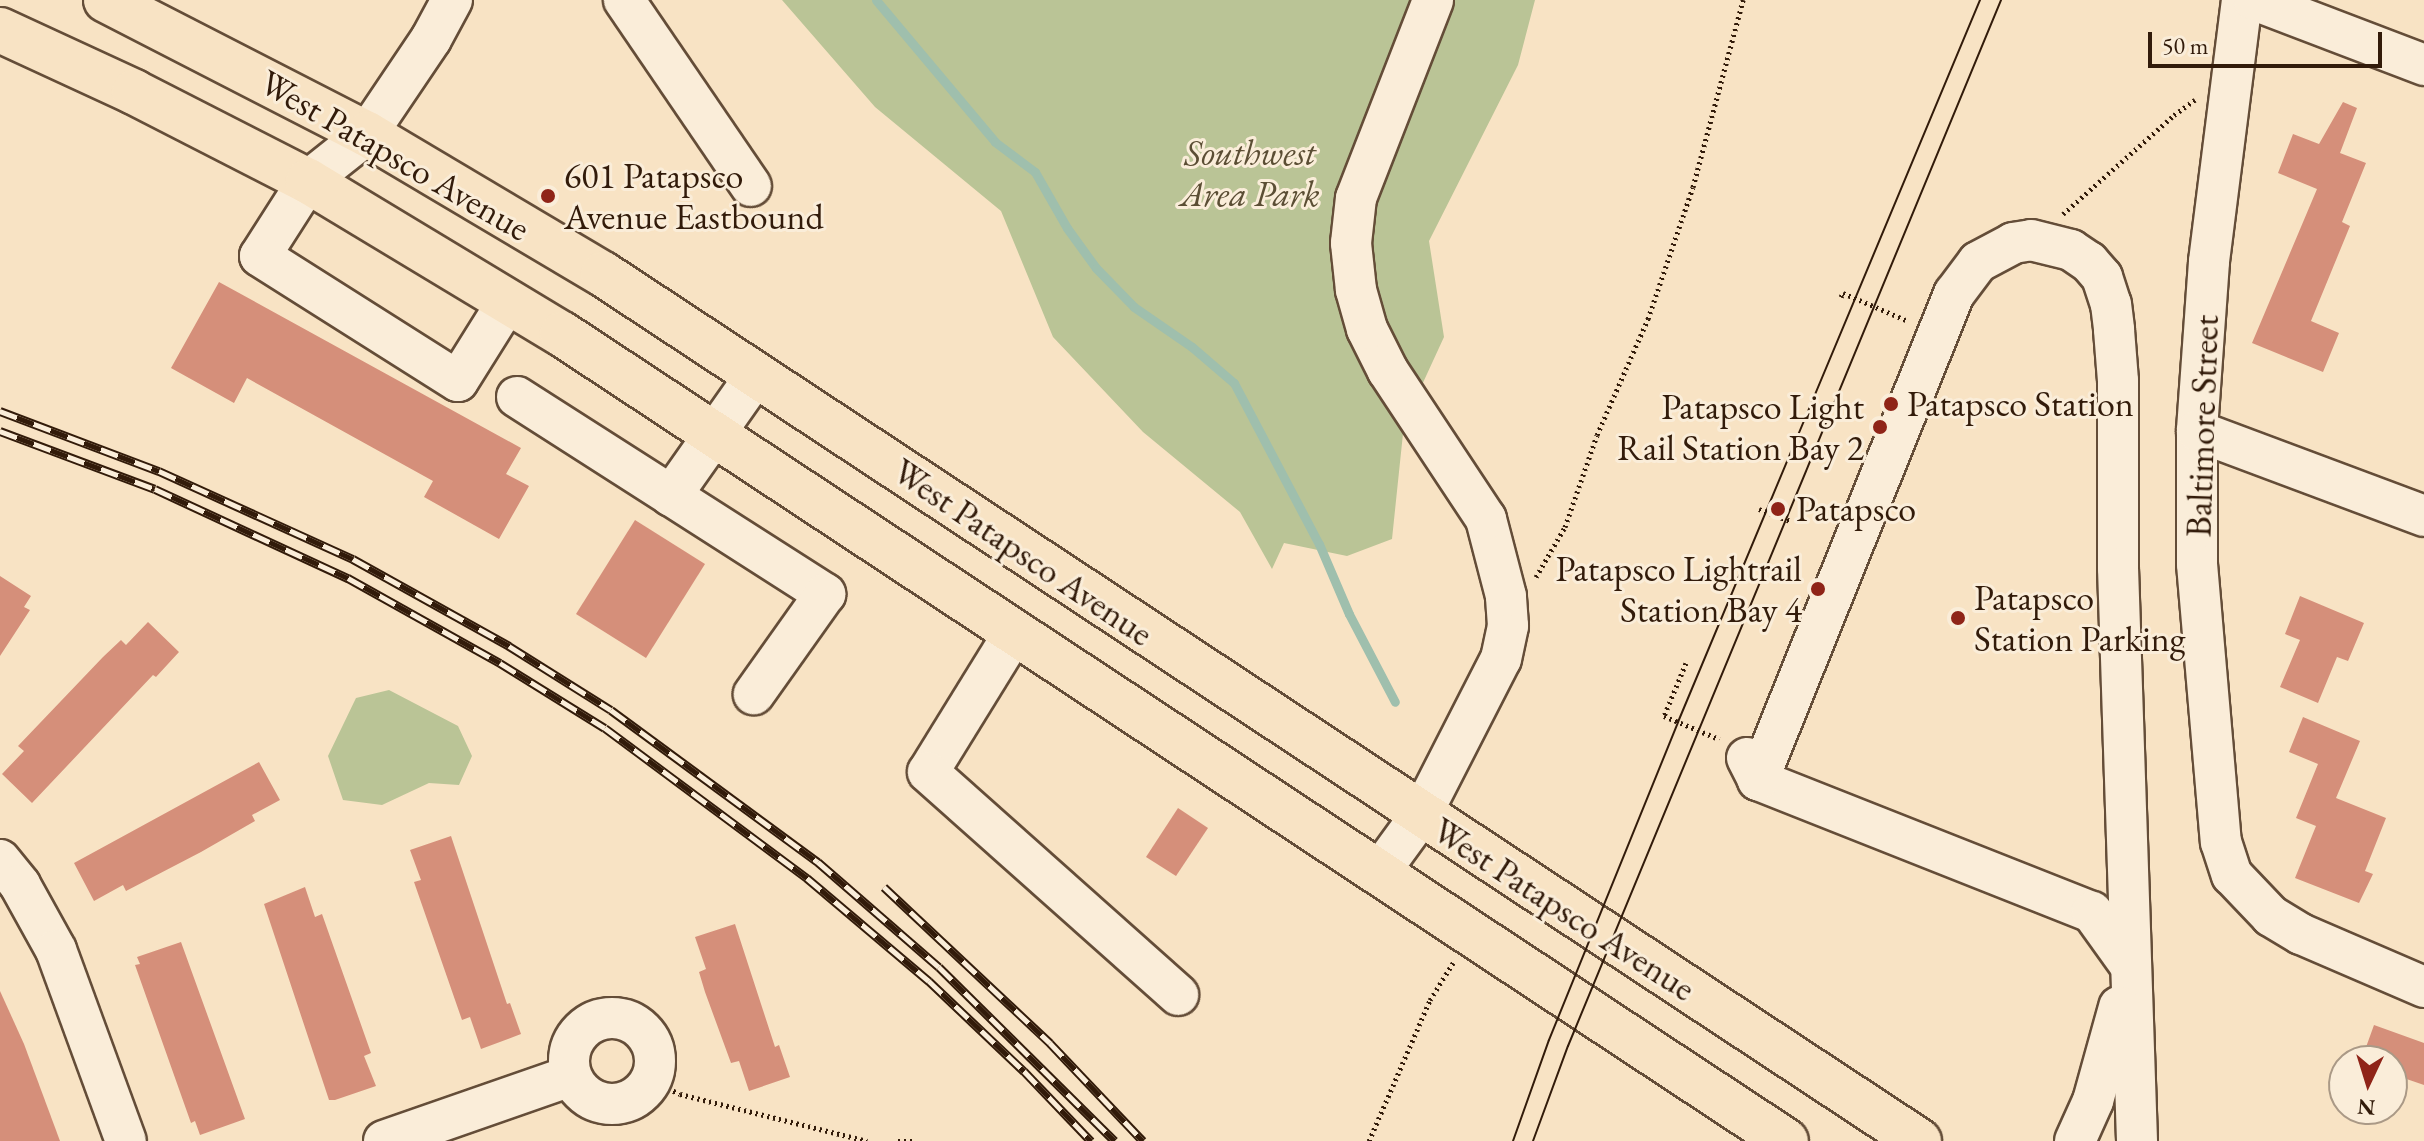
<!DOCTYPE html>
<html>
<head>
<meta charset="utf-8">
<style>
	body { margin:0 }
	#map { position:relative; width:2424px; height:1141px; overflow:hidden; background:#f8e3c4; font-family:"EB Garamond",serif }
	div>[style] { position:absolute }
	.green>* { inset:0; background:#bac496 }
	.stream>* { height:9px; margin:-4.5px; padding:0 4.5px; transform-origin:4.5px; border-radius:4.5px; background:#9fbfad }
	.building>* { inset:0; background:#d58f7a }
	.path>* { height:5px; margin-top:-2.5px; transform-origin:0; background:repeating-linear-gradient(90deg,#321b0a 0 2px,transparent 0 6px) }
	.roads { filter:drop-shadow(2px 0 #644d38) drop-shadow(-2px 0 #644d38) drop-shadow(0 2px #644d38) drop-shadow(0 -2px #644d38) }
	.minor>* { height:40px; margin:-20px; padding:0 20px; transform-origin:20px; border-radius:20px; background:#faedd9 }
	.minor>.ring { margin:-20px; padding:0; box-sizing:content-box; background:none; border:40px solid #faedd9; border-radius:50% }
	.major>* { height:44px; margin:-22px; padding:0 22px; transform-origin:22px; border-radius:22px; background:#f8e3c4 }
	.tram>* { height:2px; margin:-1px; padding:0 1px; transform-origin:1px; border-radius:1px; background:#321b0a }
	.rail>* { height:9px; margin-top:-4.5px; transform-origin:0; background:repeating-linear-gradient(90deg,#faedd9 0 18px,#321b0a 0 36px); box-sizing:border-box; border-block:2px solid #321b0a }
	.dots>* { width:22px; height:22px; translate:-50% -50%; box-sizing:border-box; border:4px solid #faedd9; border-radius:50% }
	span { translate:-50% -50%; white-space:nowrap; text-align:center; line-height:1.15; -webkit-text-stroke:6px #faedd9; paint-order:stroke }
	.park-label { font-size:36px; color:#5b4e34; font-style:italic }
	.street-label { font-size:36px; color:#321b0a }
	.poi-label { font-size:36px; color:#321b0a }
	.left { translate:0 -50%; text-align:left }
	.right { translate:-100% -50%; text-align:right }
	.north { position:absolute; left:2328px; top:1045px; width:80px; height:80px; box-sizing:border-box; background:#faedd9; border:2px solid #aa9986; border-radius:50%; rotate:184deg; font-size:22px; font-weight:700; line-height:32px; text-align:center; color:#321b0a }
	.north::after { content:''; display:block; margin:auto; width:28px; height:36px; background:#8f2418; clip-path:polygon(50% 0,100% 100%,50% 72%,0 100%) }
	.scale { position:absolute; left:2148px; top:32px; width:234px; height:36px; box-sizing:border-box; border:4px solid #321b0a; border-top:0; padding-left:10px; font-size:24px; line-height:28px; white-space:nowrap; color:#321b0a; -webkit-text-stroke:6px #faedd9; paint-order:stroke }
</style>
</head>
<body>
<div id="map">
	<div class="green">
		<div style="clip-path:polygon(782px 0,1535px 0,1518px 65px,1429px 241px,1444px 337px,1404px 424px,1392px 539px,1347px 556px,1284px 543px,1272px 569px,1240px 512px,1143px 432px,1053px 337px,1001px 211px,875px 107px)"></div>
		<div style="clip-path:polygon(389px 690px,458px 726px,472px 756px,459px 785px,429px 783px,382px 805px,343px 800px,328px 756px,356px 698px)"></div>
	</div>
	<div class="stream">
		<div style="left:876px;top:0;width:185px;rotate:50deg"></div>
		<div style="left:995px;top:142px;width:50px;rotate:36.9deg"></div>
		<div style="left:1035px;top:172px;width:64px;rotate:60.3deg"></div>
		<div style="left:1067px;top:228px;width:49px;rotate:54.1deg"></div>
		<div style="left:1096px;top:268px;width:54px;rotate:45.7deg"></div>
		<div style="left:1134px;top:307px;width:70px;rotate:34.6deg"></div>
		<div style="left:1192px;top:347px;width:55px;rotate:40.6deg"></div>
		<div style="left:1234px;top:383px;width:182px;rotate:62.2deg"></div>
		<div style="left:1319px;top:544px;width:76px;rotate:66.8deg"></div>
		<div style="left:1349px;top:614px;width:99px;rotate:62.4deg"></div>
	</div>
	<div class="building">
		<div style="clip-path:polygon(2343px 102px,2357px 108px,2340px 153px,2366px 163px,2342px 222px,2350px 226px,2311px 321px,2339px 333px,2323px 372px,2252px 343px,2317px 189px,2278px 173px,2293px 134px,2319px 144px)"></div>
		<div style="clip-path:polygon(219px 282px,521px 448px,506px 474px,529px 486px,499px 539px,424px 497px,433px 481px,247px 378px,234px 403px,171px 368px)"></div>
		<div style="clip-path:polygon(635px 520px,705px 564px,646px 658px,576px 614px)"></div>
		<div style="clip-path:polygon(0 576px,31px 596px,24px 607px,30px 610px,0 656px)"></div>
		<div style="clip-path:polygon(2300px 596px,2364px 623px,2348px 661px,2337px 657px,2318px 703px,2280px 687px,2300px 640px,2285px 634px)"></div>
		<div style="clip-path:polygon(148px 622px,179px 652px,156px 677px,153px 675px,32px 803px,2px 774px,24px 751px,18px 746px,103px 657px,121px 640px,126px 645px)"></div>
		<div style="clip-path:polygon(2303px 717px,2360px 741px,2336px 798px,2386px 818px,2365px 871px,2373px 874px,2359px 903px,2295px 878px,2316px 826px,2296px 818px,2318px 764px,2289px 752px)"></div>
		<div style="clip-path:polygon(259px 762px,280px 800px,252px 815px,255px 821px,201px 852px,126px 891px,123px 885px,94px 901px,74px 863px)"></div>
		<div style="clip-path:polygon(1178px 808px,1208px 828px,1176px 876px,1146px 857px)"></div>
		<div style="clip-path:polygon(451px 836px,507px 1004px,510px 1003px,521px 1034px,481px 1049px,470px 1017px,462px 1020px,414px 882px,421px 880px,410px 850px)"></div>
		<div style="clip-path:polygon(305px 887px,315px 917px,322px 914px,371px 1053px,364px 1056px,376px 1086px,335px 1100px,329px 1100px,264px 904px)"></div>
		<div style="clip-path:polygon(735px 924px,775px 1047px,779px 1045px,790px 1077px,749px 1091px,739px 1061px,731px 1063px,705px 992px,699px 972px,706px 969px,695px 937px)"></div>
		<div style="clip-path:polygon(181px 942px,245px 1119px,200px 1135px,195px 1121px,191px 1123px,135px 965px,140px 964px,137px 957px)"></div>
		<div style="clip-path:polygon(0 991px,24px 1044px,60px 1141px,0 1141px)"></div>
		<div style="clip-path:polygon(2374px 1025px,2424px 1043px,2424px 1085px,2392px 1074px,2392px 1061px,2361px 1061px)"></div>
	</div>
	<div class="path">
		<div style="left:2063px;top:214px;width:149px;rotate:-41.7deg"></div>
		<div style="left:2174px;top:115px;width:26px;rotate:-36deg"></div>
		<div style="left:1841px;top:297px;width:4px;rotate:-63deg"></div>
		<div style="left:1843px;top:293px;width:69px;rotate:23.2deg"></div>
		<div style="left:1759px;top:509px;width:34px;rotate:21deg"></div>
		<div style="left:1536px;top:577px;width:58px;rotate:-59.9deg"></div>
		<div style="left:1565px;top:527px;width:97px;rotate:-70.8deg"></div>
		<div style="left:1597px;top:435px;width:127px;rotate:-66.3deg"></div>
		<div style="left:1648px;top:319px;width:139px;rotate:-71.2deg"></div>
		<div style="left:1693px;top:187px;width:194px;rotate:-75deg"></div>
		<div style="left:1686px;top:663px;width:57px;rotate:112.5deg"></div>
		<div style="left:1664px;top:716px;width:60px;rotate:22.7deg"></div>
		<div style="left:652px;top:1080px;width:31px;rotate:27deg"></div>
		<div style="left:680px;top:1094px;width:193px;rotate:14.1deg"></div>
		<div style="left:898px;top:1141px;width:17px"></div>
		<div style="left:1369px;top:1141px;width:154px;rotate:-66.6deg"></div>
		<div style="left:1430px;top:1000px;width:44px;rotate:-58.1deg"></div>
	</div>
	<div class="roads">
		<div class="minor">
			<div style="left:452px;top:0;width:44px;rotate:118.3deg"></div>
			<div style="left:431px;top:39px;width:115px;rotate:124deg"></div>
			<div style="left:367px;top:134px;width:75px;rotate:141.5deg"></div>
			<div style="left:308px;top:181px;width:89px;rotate:122.6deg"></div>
			<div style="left:260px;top:256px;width:234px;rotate:32.3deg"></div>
			<div style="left:458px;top:381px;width:94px;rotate:-58deg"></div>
			<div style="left:624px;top:0;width:225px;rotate:55.7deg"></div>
			<div style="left:2242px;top:0;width:264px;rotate:97.2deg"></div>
			<div style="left:2209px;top:262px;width:169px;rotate:94.1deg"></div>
			<div style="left:2197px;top:431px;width:133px;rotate:90deg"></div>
			<div style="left:2197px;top:564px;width:279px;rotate:85.1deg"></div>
			<div style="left:2221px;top:842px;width:35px;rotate:72deg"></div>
			<div style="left:2232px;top:875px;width:57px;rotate:46.4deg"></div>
			<div style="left:2271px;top:916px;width:35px;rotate:31deg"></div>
			<div style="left:2301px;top:934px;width:134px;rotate:23.3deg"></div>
			<div style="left:2254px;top:0;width:182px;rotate:20.9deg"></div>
			<div style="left:517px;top:397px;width:366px;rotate:32.6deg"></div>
			<div style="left:825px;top:594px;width:123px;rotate:125.4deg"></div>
			<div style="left:2197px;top:431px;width:242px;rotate:20.5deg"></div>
			<div style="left:671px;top:496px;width:148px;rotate:-54.9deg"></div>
			<div style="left:1014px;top:633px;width:163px;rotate:121.7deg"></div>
			<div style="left:928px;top:772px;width:335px;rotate:41.7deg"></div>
			<div style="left:1747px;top:758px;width:25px;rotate:63deg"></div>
			<div style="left:1758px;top:780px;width:359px;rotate:21.6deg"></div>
			<div style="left:2092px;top:912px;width:65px;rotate:54.4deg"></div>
			<div style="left:1758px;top:780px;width:524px;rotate:-68.04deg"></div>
			<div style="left:1954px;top:294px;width:40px;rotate:-53deg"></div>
			<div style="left:1978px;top:262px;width:40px;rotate:-28deg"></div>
			<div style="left:2013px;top:243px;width:18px;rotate:-9deg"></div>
			<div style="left:2031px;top:240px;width:41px;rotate:14deg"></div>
			<div style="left:2071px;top:250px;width:22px;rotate:34deg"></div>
			<div style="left:2089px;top:262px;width:20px;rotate:49deg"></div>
			<div style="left:2102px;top:277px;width:28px;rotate:72deg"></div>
			<div style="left:2111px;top:304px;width:26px;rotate:83deg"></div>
			<div style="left:2114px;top:330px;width:51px;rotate:85.5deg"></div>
			<div style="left:2118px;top:381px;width:187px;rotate:90deg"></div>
			<div style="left:2118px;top:568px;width:573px;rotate:88.1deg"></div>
			<div style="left:0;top:860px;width:32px;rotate:51deg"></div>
			<div style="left:20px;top:885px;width:74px;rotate:61deg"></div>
			<div style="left:56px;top:950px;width:203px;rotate:69.9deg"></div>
			<div style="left:1378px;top:874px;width:73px;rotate:-53.9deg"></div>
			<div style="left:1421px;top:815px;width:175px;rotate:-62.9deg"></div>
			<div style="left:1501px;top:659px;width:34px;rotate:-78deg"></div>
			<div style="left:1508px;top:626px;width:30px;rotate:-94deg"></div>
			<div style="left:1506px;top:596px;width:80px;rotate:-104.6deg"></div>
			<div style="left:1486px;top:519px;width:178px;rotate:-123.5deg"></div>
			<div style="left:1388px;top:371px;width:47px;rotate:-116.6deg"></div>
			<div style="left:1367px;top:329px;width:41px;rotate:-105.8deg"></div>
			<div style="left:1356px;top:290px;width:47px;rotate:-96.1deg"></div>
			<div style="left:1351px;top:243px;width:45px;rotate:-83.7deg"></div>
			<div style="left:1356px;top:198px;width:212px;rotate:-68.7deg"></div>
			<div class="ring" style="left:569px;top:1018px;width:46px;height:46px"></div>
			<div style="left:384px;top:1141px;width:198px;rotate:-19.2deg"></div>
			<div style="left:2075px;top:1141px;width:44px;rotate:-65.8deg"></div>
			<div style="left:2093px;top:1101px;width:98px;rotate:-74.5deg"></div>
		</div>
		<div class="major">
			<div style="left:106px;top:0;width:293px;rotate:27.2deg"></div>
			<div style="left:367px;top:134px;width:274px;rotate:30.7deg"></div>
			<div style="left:603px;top:274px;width:1576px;rotate:33.38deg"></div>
			<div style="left:0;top:30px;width:148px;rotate:24.8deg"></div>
			<div style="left:134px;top:92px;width:195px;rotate:27.1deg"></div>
			<div style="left:308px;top:181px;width:297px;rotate:31.1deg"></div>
			<div style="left:562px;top:334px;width:1466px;rotate:33.4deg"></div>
		</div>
	</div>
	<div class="tram">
		<div style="left:1513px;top:1141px;width:107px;rotate:-70.4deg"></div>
		<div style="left:1549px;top:1040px;width:343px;rotate:-67.9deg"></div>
		<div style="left:1678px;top:722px;width:783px;rotate:-67.3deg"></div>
		<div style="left:1533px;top:1141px;width:101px;rotate:-69.8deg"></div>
		<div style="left:1568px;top:1046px;width:1132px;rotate:-67.51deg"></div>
	</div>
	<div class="rail">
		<div style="left:0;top:411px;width:170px;rotate:20.7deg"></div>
		<div style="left:159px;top:471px;width:213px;rotate:24.4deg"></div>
		<div style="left:353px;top:559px;width:179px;rotate:29.1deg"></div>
		<div style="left:509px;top:646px;width:120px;rotate:32.1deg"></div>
		<div style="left:611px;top:710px;width:257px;rotate:36.3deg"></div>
		<div style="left:818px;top:862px;width:160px;rotate:41deg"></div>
		<div style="left:939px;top:967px;width:247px;rotate:44.7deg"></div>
		<div style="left:0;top:431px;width:165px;rotate:20.5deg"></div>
		<div style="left:155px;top:489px;width:213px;rotate:24.8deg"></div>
		<div style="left:348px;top:578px;width:174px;rotate:29.2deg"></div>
		<div style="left:500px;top:663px;width:123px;rotate:31.8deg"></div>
		<div style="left:605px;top:728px;width:252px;rotate:36.6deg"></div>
		<div style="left:807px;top:878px;width:160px;rotate:40.2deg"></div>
		<div style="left:929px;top:981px;width:131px;rotate:43.5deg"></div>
		<div style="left:1024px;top:1071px;width:97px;rotate:46.3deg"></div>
		<div style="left:884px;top:887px;width:228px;rotate:43.2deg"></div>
		<div style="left:1050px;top:1043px;width:135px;rotate:46.5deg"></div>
	</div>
	<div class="dots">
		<div style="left:548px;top:196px;background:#8f2418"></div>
		<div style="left:1891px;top:404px;background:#8f2418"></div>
		<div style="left:1880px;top:427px;background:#8f2418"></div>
		<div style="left:1778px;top:509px;background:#8f2418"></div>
		<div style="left:1818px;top:589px;background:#8f2418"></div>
		<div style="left:1958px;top:618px;background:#8f2418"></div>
	</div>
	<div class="park-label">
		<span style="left:1250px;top:173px">Southwest<br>Area Park</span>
	</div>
	<div class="street-label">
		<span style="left:395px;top:155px;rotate:30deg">West Patapsco Avenue</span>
		<span style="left:2202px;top:426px;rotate:-88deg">Baltimore Street</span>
		<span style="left:1023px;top:552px;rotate:34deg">West Patapsco Avenue</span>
		<span style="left:1564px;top:909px;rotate:33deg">West Patapsco Avenue</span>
	</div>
	<div class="poi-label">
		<span class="left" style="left:564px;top:196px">601 Patapsco<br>Avenue Eastbound</span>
		<span class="left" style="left:1907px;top:404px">Patapsco Station</span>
		<span class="right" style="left:1864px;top:427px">Patapsco Light<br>Rail Station Bay 2</span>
		<span class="left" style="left:1796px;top:509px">Patapsco</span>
		<span class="right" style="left:1802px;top:589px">Patapsco Lightrail<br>Station Bay 4</span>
		<span class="left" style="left:1974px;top:618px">Patapsco<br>Station Parking</span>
	</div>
	<div class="north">N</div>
	<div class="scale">50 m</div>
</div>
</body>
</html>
